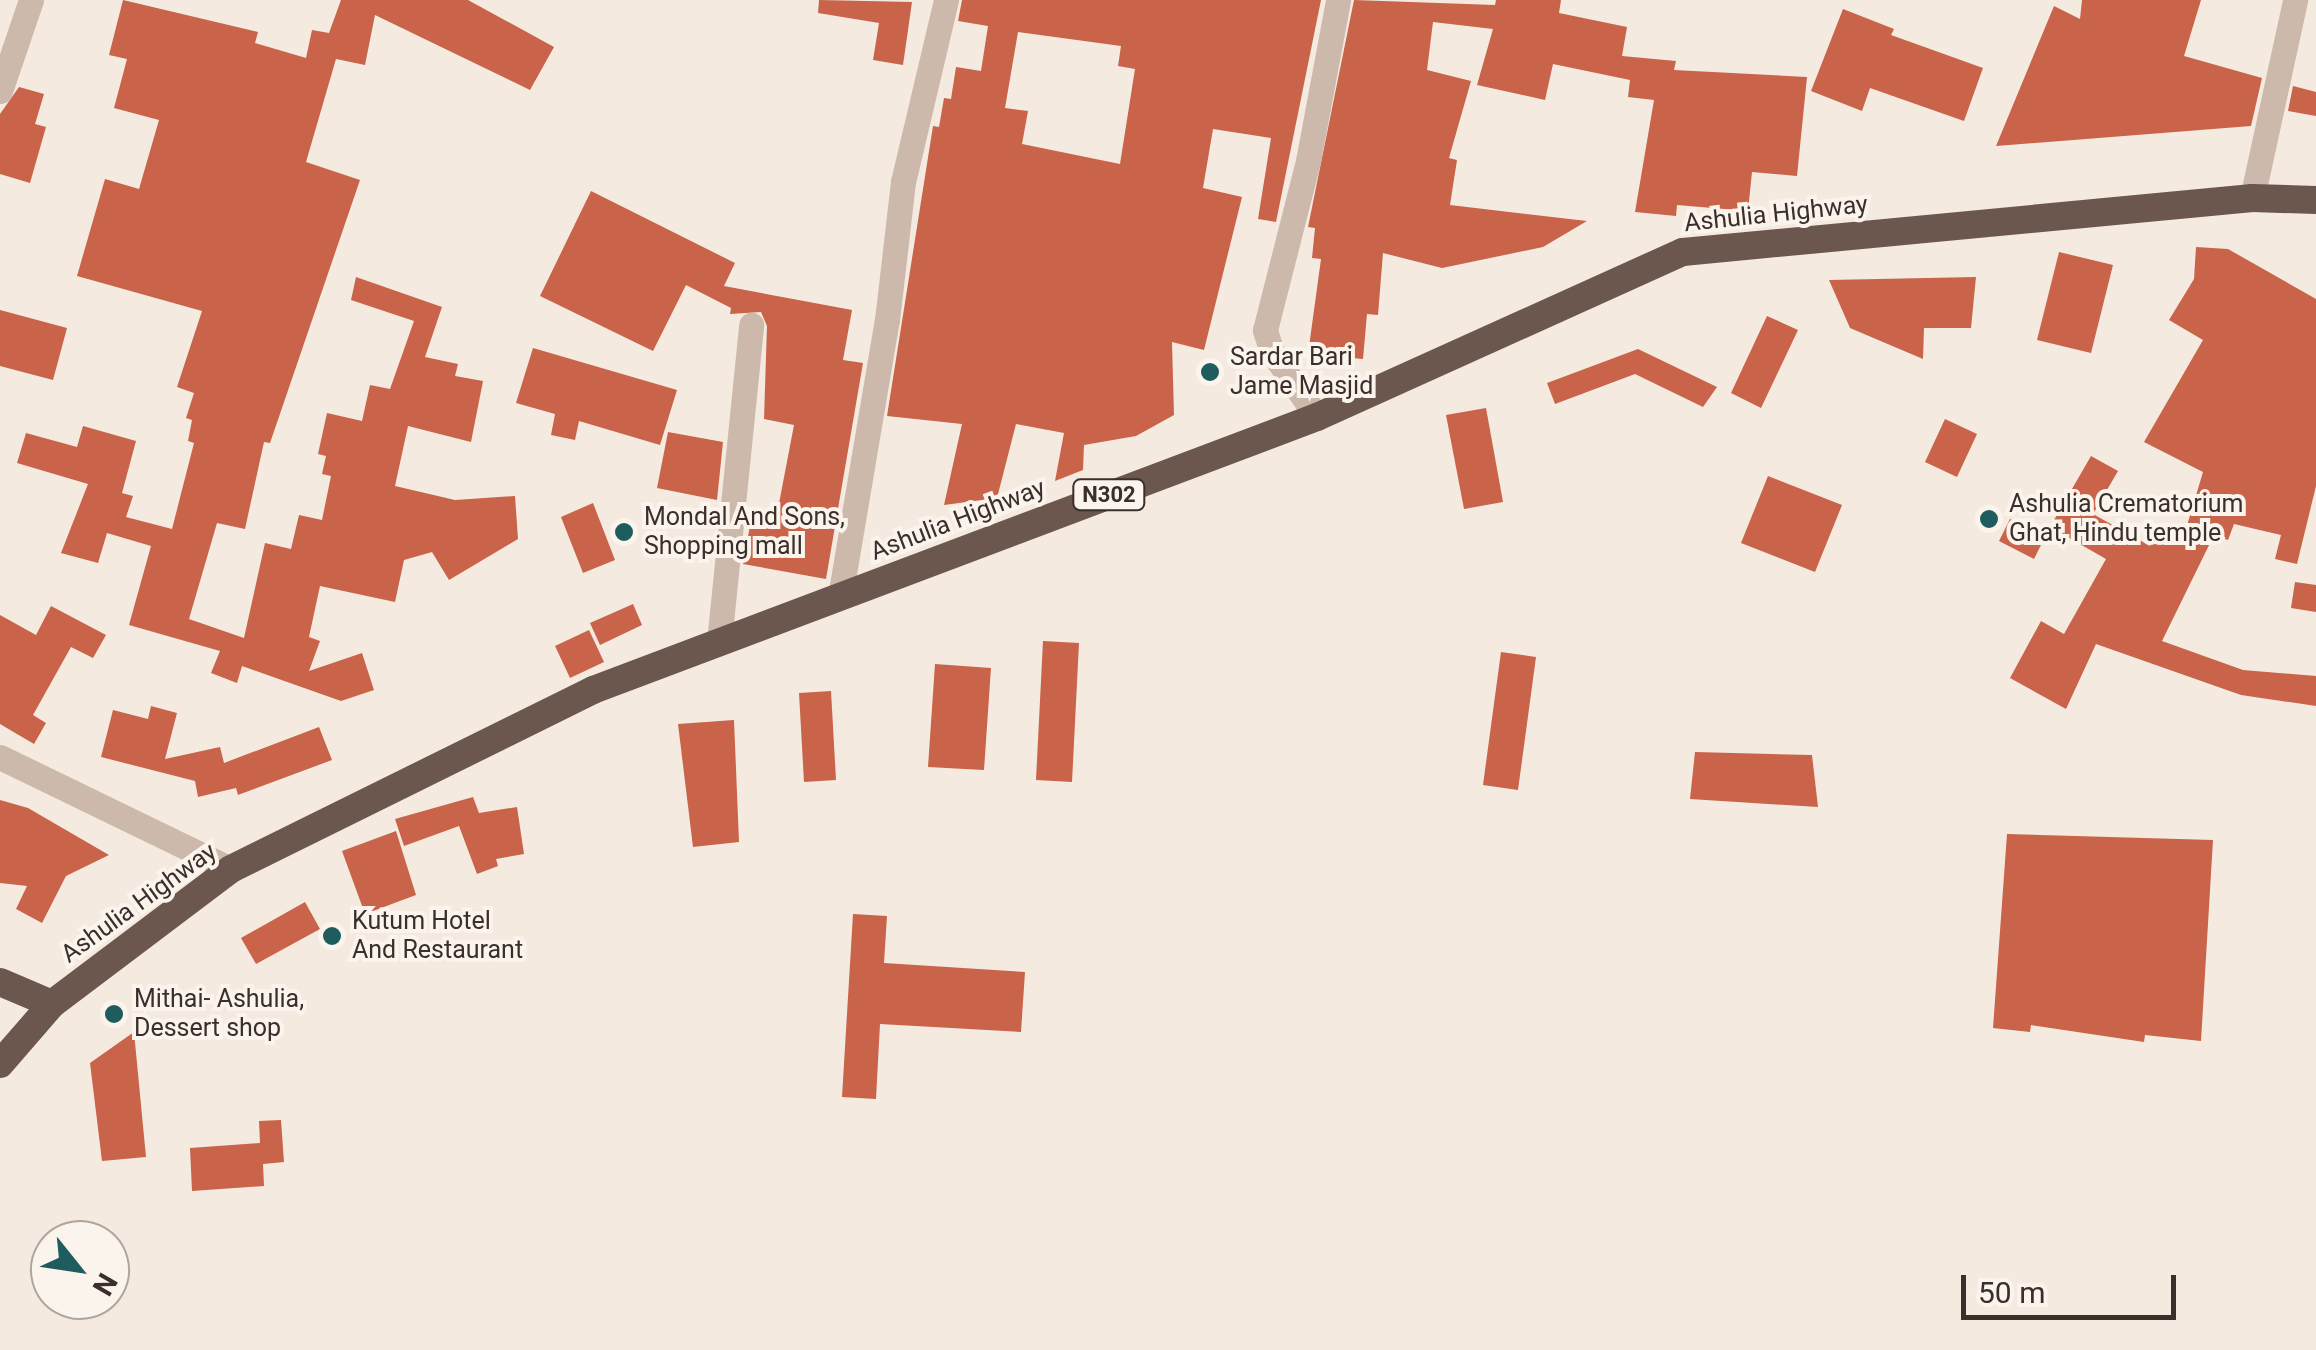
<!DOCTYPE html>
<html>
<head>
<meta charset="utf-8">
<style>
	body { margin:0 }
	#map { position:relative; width:2316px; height:1350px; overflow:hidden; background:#f4eae0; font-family:Roboto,sans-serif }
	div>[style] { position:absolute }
	.building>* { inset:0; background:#c96349 }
	.minor>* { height:25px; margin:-12.5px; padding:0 12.5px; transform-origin:12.5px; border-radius:12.5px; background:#cdb9ab }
	.tertiary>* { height:25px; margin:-12.5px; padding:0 12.5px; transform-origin:12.5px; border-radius:12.5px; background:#cdb9ab }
	.trunk>* { height:28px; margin:-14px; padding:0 14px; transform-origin:14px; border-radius:14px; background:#6c574e }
	.dots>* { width:28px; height:28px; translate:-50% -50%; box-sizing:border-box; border:5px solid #fbf4ed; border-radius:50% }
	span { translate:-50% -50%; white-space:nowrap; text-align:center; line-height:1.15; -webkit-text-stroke:8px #fbf4ed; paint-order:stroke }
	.shield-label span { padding:2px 8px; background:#fbf4ed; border:2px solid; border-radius:8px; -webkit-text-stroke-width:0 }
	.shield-label { font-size:22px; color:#3b2f2b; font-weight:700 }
	.street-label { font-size:25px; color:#3b2f2b }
	.poi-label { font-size:25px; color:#3b2f2b }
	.left { translate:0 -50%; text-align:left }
	.north { position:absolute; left:30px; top:1220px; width:100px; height:100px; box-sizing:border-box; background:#fbf4ed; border:2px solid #aea59f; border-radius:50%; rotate:120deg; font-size:28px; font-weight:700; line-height:40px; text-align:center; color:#3b2f2b }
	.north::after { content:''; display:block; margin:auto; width:35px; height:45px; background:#1e5c5e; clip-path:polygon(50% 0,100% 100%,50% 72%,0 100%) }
	.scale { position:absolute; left:1961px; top:1275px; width:215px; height:45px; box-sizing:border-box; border:5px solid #3b2f2b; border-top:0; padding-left:12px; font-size:30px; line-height:35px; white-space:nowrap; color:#3b2f2b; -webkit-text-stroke:8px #fbf4ed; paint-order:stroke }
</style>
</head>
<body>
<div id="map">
	<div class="building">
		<div style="clip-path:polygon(123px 0,258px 32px,255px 43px,306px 58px,312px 30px,329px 33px,341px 0,468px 0,554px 47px,530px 90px,375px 15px,365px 65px,336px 59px,306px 162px,360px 180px,270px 443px,264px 442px,245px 529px,217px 523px,189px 619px,244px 638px,265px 543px,291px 549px,299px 515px,322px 520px,331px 476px,322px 474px,326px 456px,318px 454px,327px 413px,362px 421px,370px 385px,390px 389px,414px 321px,351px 300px,356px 277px,442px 307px,425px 357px,458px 364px,455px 376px,483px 381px,471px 442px,408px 426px,395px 486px,455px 500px,515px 496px,518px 539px,449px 580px,432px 552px,404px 560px,395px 602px,320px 586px,309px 637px,320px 641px,309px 671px,362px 653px,374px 690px,341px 701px,242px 666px,237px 683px,211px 673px,220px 651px,129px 625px,151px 546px,107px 533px,98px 563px,61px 553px,88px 484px,17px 463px,26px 433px,77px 447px,83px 426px,136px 441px,122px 493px,133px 496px,126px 517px,172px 529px,194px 443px,188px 441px,192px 420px,186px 418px,194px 393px,177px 387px,202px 311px,77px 276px,105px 179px,139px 189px,159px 120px,114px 108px,127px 59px,109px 55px)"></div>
		<div style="clip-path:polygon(819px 0,912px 2px,903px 65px,873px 60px,879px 23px,818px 13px)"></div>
		<div style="clip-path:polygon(evenodd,962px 0,1321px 0,1276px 222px,1258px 219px,1271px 138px,1213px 129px,1203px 188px,1242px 197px,1204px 350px,1172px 342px,1174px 415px,1136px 436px,1084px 445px,1083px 470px,1055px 481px,1064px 433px,1016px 424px,997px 498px,944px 505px,962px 424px,887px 416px,933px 126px,939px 127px,944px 98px,951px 99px,956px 67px,981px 71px,988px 26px,958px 21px,962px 0,1018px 32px,1121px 46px,1118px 66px,1135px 69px,1120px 164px,1022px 144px,1028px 111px,1005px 108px,1018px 32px)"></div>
		<div style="clip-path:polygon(1354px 0,1495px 5px,1496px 0,1561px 0,1559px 13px,1627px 27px,1622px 56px,1676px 61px,1674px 70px,1807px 77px,1797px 176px,1752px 172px,1748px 211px,1677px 205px,1676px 216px,1635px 212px,1654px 100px,1628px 97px,1630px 80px,1553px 64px,1545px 100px,1477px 85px,1493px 29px,1433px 22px,1427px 70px,1471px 81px,1449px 158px,1457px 160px,1450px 205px,1587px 221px,1543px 247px,1442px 268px,1383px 253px,1378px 315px,1367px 314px,1363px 359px,1308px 354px,1321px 259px,1312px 258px,1315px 228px,1308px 227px)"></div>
		<div style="clip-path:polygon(2082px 0,2201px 0,2184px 56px,2262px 78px,2251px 126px,1996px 146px,2054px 6px,2080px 19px)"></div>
		<div style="clip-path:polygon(1843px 9px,1894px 29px,1891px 35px,1983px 68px,1964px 121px,1870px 88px,1862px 111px,1811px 91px)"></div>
		<div style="clip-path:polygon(2293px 86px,2316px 92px,2316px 116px,2288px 111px)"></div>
		<div style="clip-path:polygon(19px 87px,44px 94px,35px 124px,46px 127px,30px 183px,0 174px,0 114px)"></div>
		<div style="clip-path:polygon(591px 191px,735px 263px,724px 286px,852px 310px,843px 360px,863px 363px,826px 579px,743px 564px,753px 509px,777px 514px,794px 425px,764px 419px,767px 326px,761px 312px,730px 314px,731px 308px,686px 285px,653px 351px,540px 296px)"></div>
		<div style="clip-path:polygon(2196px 247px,2228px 249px,2316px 299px,2316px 486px,2297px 564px,2275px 559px,2281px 535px,2234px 524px,2228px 540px,2214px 535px,2162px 641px,2243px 670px,2316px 676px,2316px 706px,2241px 695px,2096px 644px,2066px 709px,2010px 678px,2041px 621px,2064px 634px,2106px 559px,2050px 527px,2091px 456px,2118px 471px,2093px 514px,2150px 546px,2159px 526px,2183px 539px,2203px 472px,2144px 442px,2203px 340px,2169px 320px,2194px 279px)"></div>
		<div style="clip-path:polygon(2059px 252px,2113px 265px,2091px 353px,2037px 340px)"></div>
		<div style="clip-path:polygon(1976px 277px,1971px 328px,1924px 328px,1923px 359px,1850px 328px,1829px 280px)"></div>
		<div style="clip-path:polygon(0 310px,67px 328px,53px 380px,0 366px)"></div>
		<div style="clip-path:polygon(1767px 316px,1798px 330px,1761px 408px,1731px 393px)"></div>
		<div style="clip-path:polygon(533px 348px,677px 390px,660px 445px,579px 421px,575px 440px,551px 435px,555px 414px,516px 403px)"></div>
		<div style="clip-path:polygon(1638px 349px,1717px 387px,1703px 407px,1635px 374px,1555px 404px,1547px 383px)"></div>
		<div style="clip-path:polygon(1486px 408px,1503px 502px,1464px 509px,1446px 415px)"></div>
		<div style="clip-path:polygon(1945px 419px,1977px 434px,1957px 477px,1925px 462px)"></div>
		<div style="clip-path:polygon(668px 432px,723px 442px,717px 500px,657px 488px)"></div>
		<div style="clip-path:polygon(1768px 476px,1842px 505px,1815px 572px,1741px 543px)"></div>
		<div style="clip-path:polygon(593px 503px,615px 560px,583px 573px,561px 517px)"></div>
		<div style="clip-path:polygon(2010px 519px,2045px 537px,2034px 559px,1999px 541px)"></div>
		<div style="clip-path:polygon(2295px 582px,2316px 585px,2316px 612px,2291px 608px)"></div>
		<div style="clip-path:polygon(633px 604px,642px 625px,600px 645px,590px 623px)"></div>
		<div style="clip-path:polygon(51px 606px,106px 635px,93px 658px,71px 647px,33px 715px,46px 723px,34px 744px,0 724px,0 615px,36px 635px)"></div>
		<div style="clip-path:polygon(589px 630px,604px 662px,570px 678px,555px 646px)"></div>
		<div style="clip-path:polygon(1043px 641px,1079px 643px,1072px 782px,1036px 780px)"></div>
		<div style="clip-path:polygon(1501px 652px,1536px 657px,1518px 790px,1483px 785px)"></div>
		<div style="clip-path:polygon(935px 664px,991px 668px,984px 770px,928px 767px)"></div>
		<div style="clip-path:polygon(831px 691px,836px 780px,804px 782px,799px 693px)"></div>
		<div style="clip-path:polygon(151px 706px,177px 713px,165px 759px,220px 747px,224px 763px,319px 727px,332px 760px,238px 795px,236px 788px,198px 797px,195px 781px,101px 757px,113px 710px,148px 719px)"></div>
		<div style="clip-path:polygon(734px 720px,739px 842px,693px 847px,678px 724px)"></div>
		<div style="clip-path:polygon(1695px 752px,1812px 755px,1818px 807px,1690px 799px)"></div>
		<div style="clip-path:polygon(473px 797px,479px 813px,517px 807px,524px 854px,496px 859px,498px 866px,477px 874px,459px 826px,404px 846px,395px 819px)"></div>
		<div style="clip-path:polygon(0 800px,28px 808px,109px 855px,66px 876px,42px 923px,16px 909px,27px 886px,0 883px)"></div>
		<div style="clip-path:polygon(396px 831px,416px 895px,365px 914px,342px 851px)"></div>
		<div style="clip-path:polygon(2007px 834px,2213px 840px,2201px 1041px,2145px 1035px,2144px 1042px,2031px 1025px,2030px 1032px,1993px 1028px)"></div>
		<div style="clip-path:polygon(305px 902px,320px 929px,256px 964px,241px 938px)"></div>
		<div style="clip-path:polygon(853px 914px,887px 916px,884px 963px,1025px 972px,1021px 1032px,880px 1024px,876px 1099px,842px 1097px)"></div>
		<div style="clip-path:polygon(134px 1032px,146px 1157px,102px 1161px,90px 1063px)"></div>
		<div style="clip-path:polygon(281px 1120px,284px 1162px,263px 1164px,264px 1186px,192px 1191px,190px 1148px,260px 1143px,259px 1121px)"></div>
	</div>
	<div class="minor">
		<div style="left:2252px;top:198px;width:203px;rotate:-77.7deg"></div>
		<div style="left:1317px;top:417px;width:79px;rotate:-124.7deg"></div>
		<div style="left:1272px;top:352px;width:23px;rotate:-108deg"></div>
		<div style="left:1265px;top:330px;width:174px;rotate:-75.7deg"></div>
		<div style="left:1308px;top:161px;width:164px;rotate:-79.4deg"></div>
		<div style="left:840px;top:597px;width:281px;rotate:-80.4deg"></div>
		<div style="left:887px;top:320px;width:139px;rotate:-83.4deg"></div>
		<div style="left:903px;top:182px;width:187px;rotate:-76.7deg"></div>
		<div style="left:719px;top:642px;width:319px;rotate:-84.2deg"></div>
	</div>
	<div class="tertiary">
		<div style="left:0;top:91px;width:96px;rotate:-71.2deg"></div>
		<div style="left:0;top:757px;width:257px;rotate:25.9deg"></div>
	</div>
	<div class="trunk">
		<div style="left:0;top:982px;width:56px;rotate:22.9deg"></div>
		<div style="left:0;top:1064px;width:79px;rotate:-49.1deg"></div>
		<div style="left:52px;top:1004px;width:224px;rotate:-37deg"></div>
		<div style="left:231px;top:869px;width:404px;rotate:-26.3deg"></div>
		<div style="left:593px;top:690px;width:774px;rotate:-20.66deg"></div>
		<div style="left:1317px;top:417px;width:401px;rotate:-24.3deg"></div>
		<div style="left:1683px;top:252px;width:572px;rotate:-5.42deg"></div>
		<div style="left:2252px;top:198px;width:64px;rotate:1.8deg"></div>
	</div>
	<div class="dots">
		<div style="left:1210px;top:372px;background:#1e5c5e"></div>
		<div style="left:1989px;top:519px;background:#1e5c5e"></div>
		<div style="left:624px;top:532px;background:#1e5c5e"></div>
		<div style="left:332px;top:936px;background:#1e5c5e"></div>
		<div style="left:114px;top:1014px;background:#1e5c5e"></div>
	</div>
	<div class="shield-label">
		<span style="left:1109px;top:495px">N302</span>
	</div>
	<div class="street-label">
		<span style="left:1776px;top:214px;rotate:-6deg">Ashulia Highway</span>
		<span style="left:958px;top:520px;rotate:-21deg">Ashulia Highway</span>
		<span style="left:139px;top:903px;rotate:-36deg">Ashulia Highway</span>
	</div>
	<div class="poi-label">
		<span class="left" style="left:1230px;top:372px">Sardar Bari<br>Jame Masjid</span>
		<span class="left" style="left:2009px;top:519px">Ashulia Crematorium<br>Ghat, Hindu temple</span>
		<span class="left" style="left:644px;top:532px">Mondal And Sons,<br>Shopping mall</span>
		<span class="left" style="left:352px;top:936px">Kutum Hotel<br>And Restaurant</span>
		<span class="left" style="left:134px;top:1014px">Mithai- Ashulia,<br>Dessert shop</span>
	</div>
	<div class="north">N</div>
	<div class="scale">50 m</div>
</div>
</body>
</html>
